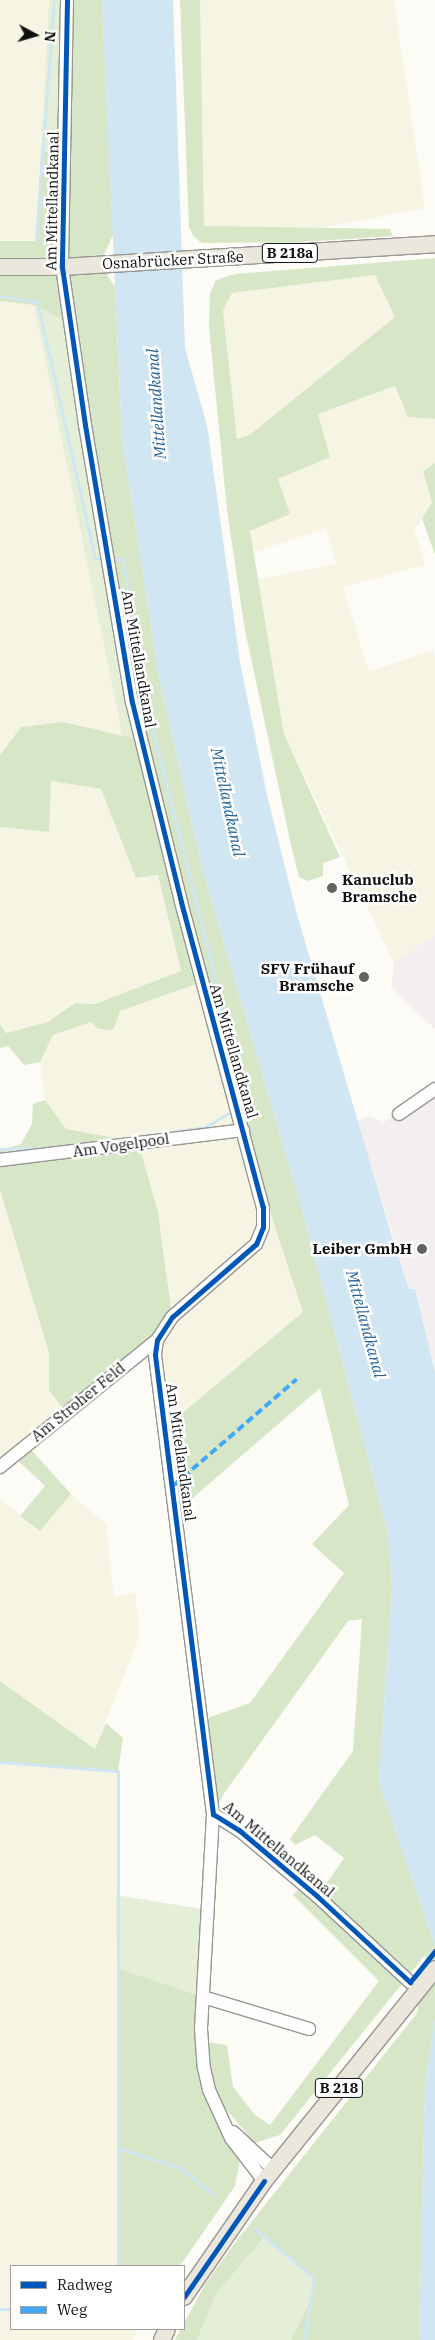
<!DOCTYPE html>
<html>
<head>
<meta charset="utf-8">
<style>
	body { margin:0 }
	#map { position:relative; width:435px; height:2340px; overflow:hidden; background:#fcfbf6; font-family:"IBM Plex Serif",serif }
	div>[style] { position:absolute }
	.industrial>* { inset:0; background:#f3eff1 }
	.farmland>* { inset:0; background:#f6f5e4 }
	.green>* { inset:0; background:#e5efd8 }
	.forest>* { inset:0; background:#d7e6c7 }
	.water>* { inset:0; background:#d0e6f2 }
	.stream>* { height:3px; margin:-1.5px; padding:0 1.5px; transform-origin:1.5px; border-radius:1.5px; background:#d0e6f2 }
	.roads { filter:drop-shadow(1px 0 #969694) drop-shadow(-1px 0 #969694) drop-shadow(0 1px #969694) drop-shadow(0 -1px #969694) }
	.minor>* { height:12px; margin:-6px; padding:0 6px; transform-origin:6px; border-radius:6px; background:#fffefe }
	.major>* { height:16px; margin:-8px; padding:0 8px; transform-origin:8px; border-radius:8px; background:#ebe7dc }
	.quiet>* { height:4px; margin-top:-2px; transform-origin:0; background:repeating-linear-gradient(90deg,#3fa9f5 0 8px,transparent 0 12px) }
	.cycleway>* { height:5px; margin:-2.5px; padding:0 2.5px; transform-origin:2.5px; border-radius:2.5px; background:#0057b8 }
	.dots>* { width:14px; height:14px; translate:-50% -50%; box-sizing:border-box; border:2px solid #fff; border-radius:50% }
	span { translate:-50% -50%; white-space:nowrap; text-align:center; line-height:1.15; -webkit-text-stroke:5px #fff; paint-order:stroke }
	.shield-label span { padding:1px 4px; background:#fff; border:1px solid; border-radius:4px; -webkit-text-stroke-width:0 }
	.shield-label { font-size:14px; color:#101010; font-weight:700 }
	.street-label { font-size:15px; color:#101010 }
	.poi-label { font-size:15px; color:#101010; font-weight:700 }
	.left { translate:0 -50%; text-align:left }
	.right { translate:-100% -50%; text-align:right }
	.water-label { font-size:16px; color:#256496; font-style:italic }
	.legend { position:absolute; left:10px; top:2265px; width:175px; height:65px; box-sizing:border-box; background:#fff; border:1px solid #9f9f9f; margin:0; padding:6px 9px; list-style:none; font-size:15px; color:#101010 }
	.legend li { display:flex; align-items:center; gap:10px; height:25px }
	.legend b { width:25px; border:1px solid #9f9f9f }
	.north { position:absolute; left:10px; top:10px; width:50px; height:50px; -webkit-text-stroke:4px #fff; paint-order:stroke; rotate:96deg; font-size:14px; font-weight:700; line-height:20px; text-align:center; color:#101010 }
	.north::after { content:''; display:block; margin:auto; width:18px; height:22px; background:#101010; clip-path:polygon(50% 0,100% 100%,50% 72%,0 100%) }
</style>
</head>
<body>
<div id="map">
	<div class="industrial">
		<div style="clip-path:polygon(435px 935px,435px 1029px,391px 988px,394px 963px)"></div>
		<div style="clip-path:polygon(435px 1089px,435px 1372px,415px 1289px,409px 1289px,357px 1120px,369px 1116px,384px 1122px)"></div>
	</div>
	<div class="farmland">
		<div style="clip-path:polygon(0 0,49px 0,36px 241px,0 241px)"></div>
		<div style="clip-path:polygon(200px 0,394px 0,425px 208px,311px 230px,204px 226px)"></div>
		<div style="clip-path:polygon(375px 275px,395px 317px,251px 434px,237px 439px,223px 311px,232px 293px)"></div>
		<div style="clip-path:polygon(0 301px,34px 305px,123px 738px,63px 722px,21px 727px,0 755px)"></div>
		<div style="clip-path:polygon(395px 386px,408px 417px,435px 419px,435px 463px,423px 471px,432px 503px,414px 531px,425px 565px,343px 587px,369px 672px,432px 650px,435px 657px,435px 935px,394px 963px,284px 734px,258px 579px,336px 564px,326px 528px,254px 552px,250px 531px,290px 514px,277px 479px,318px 414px)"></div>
		<div style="clip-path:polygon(51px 781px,101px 789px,136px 878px,158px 875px,181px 972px,95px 1004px,75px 1003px,48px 1022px,6px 1033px,0 1024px,0 827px,49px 832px)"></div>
		<div style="clip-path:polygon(202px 981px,243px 1130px,303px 1312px,168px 1425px,158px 1327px,172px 1315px,167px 1273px,158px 1212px,138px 1142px,65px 1129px,45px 1100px,40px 1062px,53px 1035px)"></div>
		<div style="clip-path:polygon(0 1190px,49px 1353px,49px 1390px,64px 1410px,0 1467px)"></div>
		<div style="clip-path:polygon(71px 1494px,106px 1524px,114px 1596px,135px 1593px,140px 1635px,95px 1749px,0 1681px,0 1499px,40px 1531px)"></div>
		<div style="clip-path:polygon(0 1762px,118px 1771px,118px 2266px,11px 2266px,11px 2329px,138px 2329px,133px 2340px,0 2340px)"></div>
	</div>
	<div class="green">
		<div style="clip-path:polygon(49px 0,67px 0,65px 157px,41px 150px)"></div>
		<div style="clip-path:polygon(34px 305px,70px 323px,141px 740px,123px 738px)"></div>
		<div style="clip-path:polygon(116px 1895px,208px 1910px,203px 1997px,117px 1968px)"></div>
		<div style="clip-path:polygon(264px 2236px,314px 2278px,313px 2294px,291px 2340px,197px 2340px,216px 2294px)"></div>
	</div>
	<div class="forest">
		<div style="clip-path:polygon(67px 0,102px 0,113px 235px,100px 264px,115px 287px,122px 438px,160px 682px,203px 871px,302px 1210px,387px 1529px,392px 1585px,379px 1783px,435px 1945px,435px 2019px,425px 2084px,419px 2340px,291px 2340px,313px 2294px,314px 2278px,264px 2237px,216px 2294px,197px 2340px,175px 2340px,206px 2283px,234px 2244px,417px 2013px,426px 1954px,280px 2135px,255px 2143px,210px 2091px,215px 2120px,240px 2160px,235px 2186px,180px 2266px,118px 2266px,117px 1968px,203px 1997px,202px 2041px,227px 2045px,233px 2087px,255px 2115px,270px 2125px,379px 1981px,293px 1895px,303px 1884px,318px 1896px,344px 1858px,315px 1835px,295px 1845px,290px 1839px,353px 1751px,362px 1619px,348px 1621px,225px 1792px,213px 1814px,202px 1720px,250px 1703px,344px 1573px,312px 1544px,349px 1505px,320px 1388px,180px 1509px,168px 1425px,303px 1312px,243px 1130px,202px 982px,120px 1011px,113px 1030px,98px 1029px,91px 1022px,53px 1035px,40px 1062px,24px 1065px,8px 1046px,0 1048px,0 1024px,6px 1033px,48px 1022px,75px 1003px,95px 1004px,181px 971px,158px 875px,136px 878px,101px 789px,51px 781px,49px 832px,0 827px,0 755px,21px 727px,63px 722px,141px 740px,70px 323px,34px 305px,0 301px,0 241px,36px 241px,41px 150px,64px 157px)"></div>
		<div style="clip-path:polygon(180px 0,200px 0,204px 226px,390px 229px,393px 236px,301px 242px,202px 243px,194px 237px,189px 227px)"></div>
		<div style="clip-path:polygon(evenodd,435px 258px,435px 419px,408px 417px,395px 386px,318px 414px,330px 457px,278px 479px,290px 514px,250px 531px,284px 734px,340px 857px,323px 863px,323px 876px,308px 881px,299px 877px,292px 850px,245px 630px,227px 510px,209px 326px,210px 294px,216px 280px,235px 274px,435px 258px,375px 275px,395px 317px,251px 434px,237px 439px,223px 311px,232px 293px,375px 275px)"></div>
		<div style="clip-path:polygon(435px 463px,435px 555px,422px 518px,432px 503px,423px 471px)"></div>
		<div style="clip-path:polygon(45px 1100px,66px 1129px,138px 1142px,158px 1212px,172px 1315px,160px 1343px,64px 1410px,49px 1390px,49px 1353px,0 1190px,0 1150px,21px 1144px,32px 1124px,33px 1104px)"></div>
		<div style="clip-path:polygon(26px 1444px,71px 1494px,40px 1531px,20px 1516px,45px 1486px,13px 1456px)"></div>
		<div style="clip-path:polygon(0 1681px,95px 1749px,106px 1723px,123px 1738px,118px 1771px,0 1762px)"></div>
	</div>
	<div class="water">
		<div style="clip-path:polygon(102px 0,173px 0,185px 348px,207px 425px,240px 662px,267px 795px,296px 911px,392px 1237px,409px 1289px,415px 1289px,435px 1372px,435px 1945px,379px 1783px,392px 1585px,387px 1529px,302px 1210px,203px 871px,160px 682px,122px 438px)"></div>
		<div style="clip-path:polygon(435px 2019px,435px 2340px,419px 2340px,425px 2084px)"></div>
	</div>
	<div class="stream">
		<div style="left:36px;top:239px;width:240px;rotate:-85.7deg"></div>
		<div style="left:0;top:296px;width:38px;rotate:9deg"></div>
		<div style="left:37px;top:301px;width:263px;rotate:77.3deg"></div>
		<div style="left:95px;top:558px;width:4px"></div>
		<div style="left:117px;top:559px;width:6px"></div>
		<div style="left:123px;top:559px;width:163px;rotate:80.5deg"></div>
		<div style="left:150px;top:720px;width:399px;rotate:75.8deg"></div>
		<div style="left:248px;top:1107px;width:6px;rotate:171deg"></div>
		<div style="left:142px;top:1136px;width:65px;rotate:-8deg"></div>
		<div style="left:206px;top:1127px;width:26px;rotate:-32deg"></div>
		<div style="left:0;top:1149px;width:47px;rotate:-1.2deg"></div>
		<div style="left:0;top:1762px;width:118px;rotate:4.4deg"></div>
		<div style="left:118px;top:1771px;width:377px;rotate:90deg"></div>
		<div style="left:118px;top:2148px;width:65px;rotate:17.9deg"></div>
		<div style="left:180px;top:2168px;width:44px;rotate:37.6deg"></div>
		<div style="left:118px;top:2148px;width:118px;rotate:90deg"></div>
		<div style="left:255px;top:2229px;width:77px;rotate:39.7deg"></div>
		<div style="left:314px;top:2278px;width:63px;rotate:99.2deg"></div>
		<div style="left:0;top:2309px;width:11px"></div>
	</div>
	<div class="roads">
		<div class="minor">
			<div style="left:67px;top:0;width:267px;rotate:91.1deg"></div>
			<div style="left:62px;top:267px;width:160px;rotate:81.7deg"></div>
			<div style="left:85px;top:425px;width:281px;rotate:80.4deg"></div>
			<div style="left:132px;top:702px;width:206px;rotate:76.2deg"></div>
			<div style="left:181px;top:902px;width:316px;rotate:75deg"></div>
			<div style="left:263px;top:1207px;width:20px;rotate:90deg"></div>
			<div style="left:263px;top:1227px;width:18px;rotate:112deg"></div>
			<div style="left:256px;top:1244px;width:111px;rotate:139deg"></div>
			<div style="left:172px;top:1317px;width:27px;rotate:123deg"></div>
			<div style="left:157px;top:1340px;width:15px;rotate:98deg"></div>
			<div style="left:155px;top:1355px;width:463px;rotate:82.8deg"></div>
			<div style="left:213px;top:1814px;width:215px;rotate:93.2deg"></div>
			<div style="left:201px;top:2029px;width:39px;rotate:86deg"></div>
			<div style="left:204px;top:2068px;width:23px;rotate:77deg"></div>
			<div style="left:209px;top:2090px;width:53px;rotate:65.4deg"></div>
			<div style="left:231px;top:2138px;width:54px;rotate:52.5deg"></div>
			<div style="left:399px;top:1114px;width:44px;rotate:-34.8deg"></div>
			<div style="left:0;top:1160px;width:245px;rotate:-7deg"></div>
			<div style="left:0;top:1467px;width:202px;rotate:-39deg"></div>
			<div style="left:213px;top:1814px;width:31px;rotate:32deg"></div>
			<div style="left:239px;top:1830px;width:102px;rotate:40.2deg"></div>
			<div style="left:317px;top:1896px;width:127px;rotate:42.8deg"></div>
			<div style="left:203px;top:1997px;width:111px;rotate:16.8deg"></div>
			<div style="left:233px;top:2132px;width:54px;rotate:42.8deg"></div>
		</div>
		<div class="major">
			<div style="left:0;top:267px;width:62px"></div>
			<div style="left:62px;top:267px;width:374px;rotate:-3.5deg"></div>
			<div style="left:184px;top:2297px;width:141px;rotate:-55.4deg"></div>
			<div style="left:264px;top:2181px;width:272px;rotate:-51.1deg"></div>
			<div style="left:162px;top:2340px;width:12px;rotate:-66deg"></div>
		</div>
	</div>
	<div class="quiet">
		<div style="left:174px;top:1485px;width:162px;rotate:-40.8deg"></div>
	</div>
	<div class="cycleway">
		<div style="left:67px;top:0;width:267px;rotate:91.1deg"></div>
		<div style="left:62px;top:267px;width:160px;rotate:81.7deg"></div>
		<div style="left:85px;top:425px;width:281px;rotate:80.4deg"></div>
		<div style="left:132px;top:702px;width:206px;rotate:76.2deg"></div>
		<div style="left:181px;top:902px;width:316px;rotate:75deg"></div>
		<div style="left:263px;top:1207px;width:20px;rotate:90deg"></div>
		<div style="left:263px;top:1227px;width:18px;rotate:112deg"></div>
		<div style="left:256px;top:1244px;width:111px;rotate:139deg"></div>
		<div style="left:172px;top:1317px;width:27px;rotate:123deg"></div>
		<div style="left:157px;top:1340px;width:15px;rotate:98deg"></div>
		<div style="left:155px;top:1355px;width:463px;rotate:82.8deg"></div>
		<div style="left:213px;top:1814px;width:31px;rotate:32deg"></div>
		<div style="left:239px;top:1830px;width:102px;rotate:40.2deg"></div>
		<div style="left:317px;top:1896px;width:127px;rotate:42.8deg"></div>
		<div style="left:410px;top:1982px;width:40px;rotate:-51deg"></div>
		<div style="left:184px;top:2297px;width:141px;rotate:-55.4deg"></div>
	</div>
	<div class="dots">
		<div style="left:332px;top:888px;background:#636260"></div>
		<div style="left:364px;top:977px;background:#636260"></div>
		<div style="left:422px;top:1249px;background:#636260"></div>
	</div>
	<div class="shield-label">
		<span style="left:290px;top:253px">B 218a</span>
		<span style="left:339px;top:2088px">B 218</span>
	</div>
	<div class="street-label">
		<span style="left:52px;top:201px;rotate:-89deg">Am Mittellandkanal</span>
		<span style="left:173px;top:260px;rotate:-3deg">Osnabrücker Straße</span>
		<span style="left:139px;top:659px;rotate:80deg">Am Mittellandkanal</span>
		<span style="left:234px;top:1051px;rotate:74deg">Am Mittellandkanal</span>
		<span style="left:121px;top:1145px;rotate:-8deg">Am Vogelpool</span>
		<span style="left:78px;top:1402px;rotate:-39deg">Am Stroher Feld</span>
		<span style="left:181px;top:1452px;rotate:82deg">Am Mittellandkanal</span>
		<span style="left:279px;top:1849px;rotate:40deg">Am Mittellandkanal</span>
	</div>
	<div class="poi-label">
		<span class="left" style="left:342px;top:888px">Kanuclub<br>Bramsche</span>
		<span class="right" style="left:354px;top:977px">SFV Frühauf<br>Bramsche</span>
		<span class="right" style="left:412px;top:1249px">Leiber GmbH</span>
	</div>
	<div class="water-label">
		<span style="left:156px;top:404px;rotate:-94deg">Mittellandkanal</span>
		<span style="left:228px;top:802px;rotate:78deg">Mittellandkanal</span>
		<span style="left:366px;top:1324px;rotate:75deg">Mittellandkanal</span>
	</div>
	<ul class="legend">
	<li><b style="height:6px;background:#0057b8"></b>Radweg</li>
	<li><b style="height:6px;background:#3fa9f5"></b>Weg</li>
	</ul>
	<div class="north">N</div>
</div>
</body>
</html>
